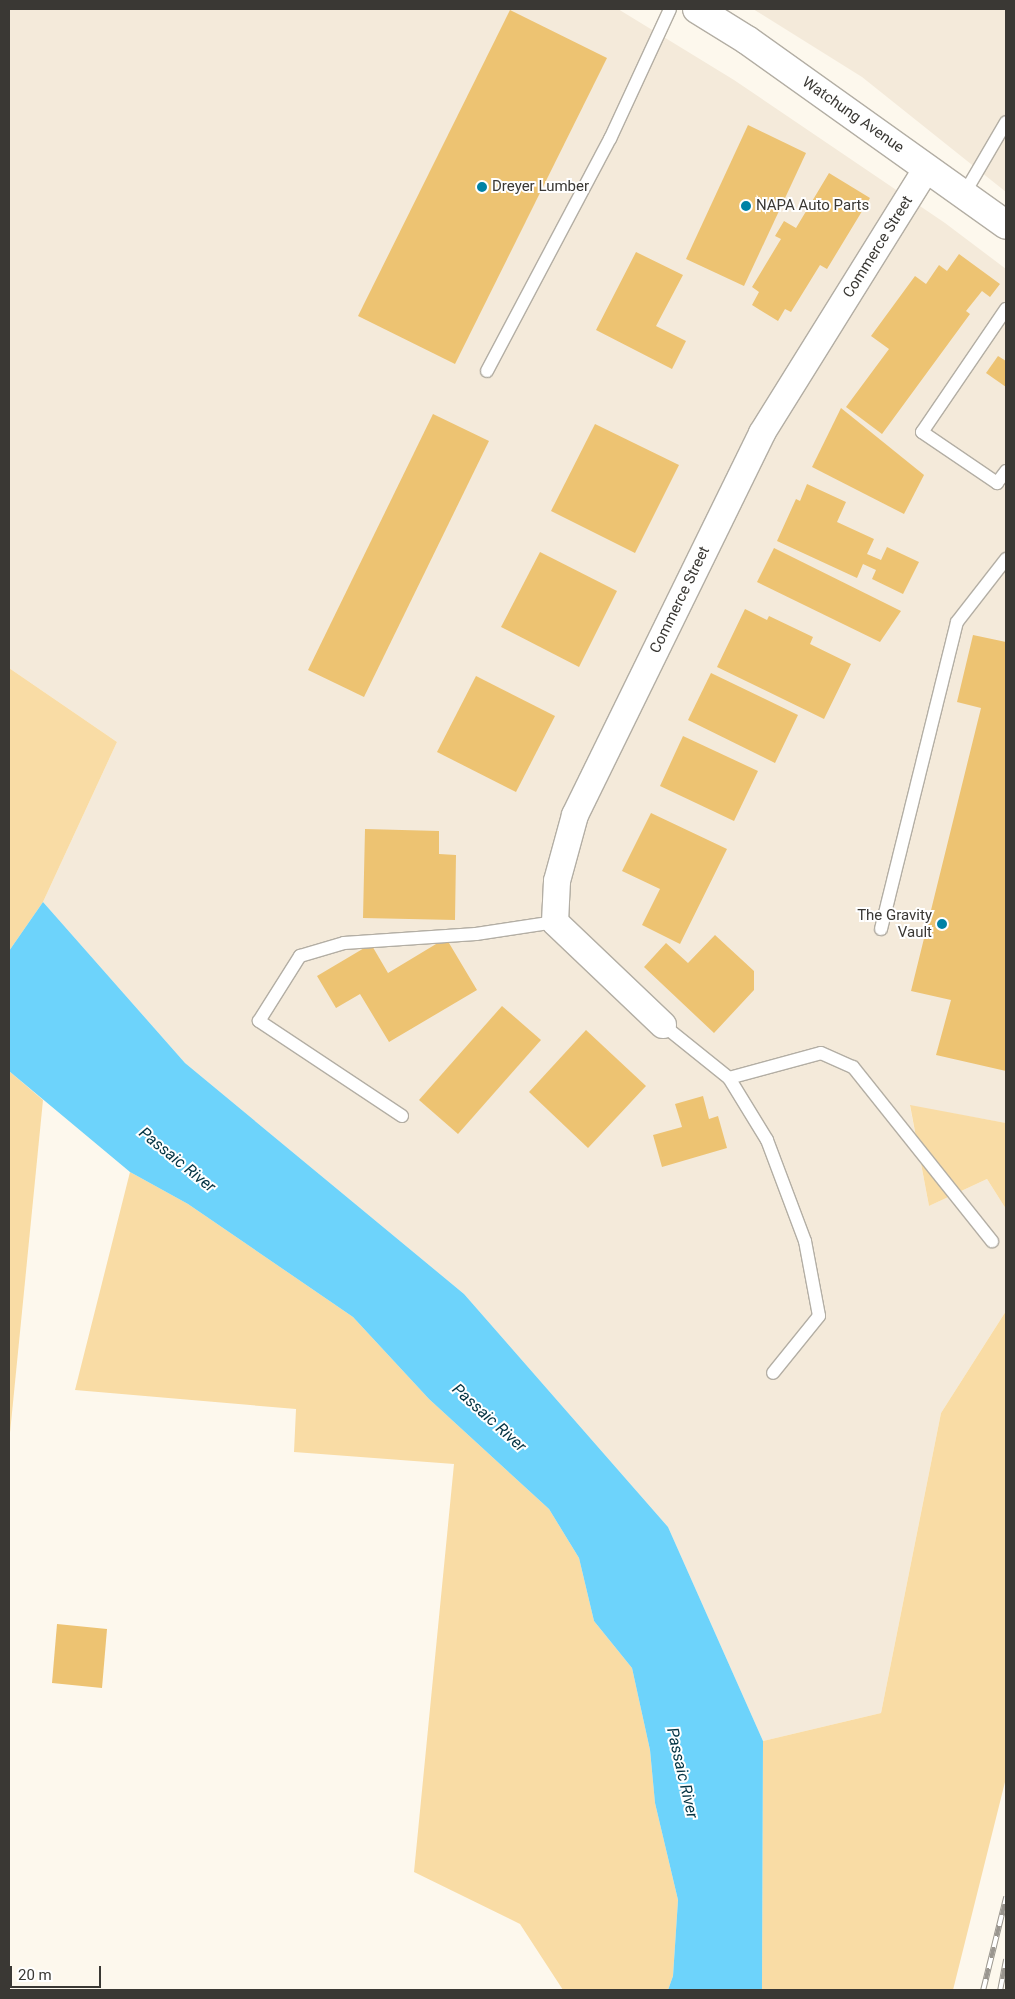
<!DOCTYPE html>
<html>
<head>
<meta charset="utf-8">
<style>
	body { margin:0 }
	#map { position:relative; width:1015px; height:1999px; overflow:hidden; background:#fdf8ed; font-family:Roboto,sans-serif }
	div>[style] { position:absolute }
	.built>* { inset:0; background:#f4eada }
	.green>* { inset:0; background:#f9dca5 }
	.water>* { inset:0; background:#6dd3fb }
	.building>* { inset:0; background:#edc372 }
	.roads { filter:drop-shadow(1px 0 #b3aea4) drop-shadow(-1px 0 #b3aea4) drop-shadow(0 1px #b3aea4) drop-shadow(0 -1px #b3aea4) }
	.service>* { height:12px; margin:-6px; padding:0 6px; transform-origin:6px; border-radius:6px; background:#fff }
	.minor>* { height:26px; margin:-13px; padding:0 13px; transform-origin:13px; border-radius:13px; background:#fff }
	.secondary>* { height:28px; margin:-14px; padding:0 14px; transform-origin:14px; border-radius:14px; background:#fff }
	.rail>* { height:5.5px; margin-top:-2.75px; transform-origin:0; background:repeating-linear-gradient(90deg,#fff 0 11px,#9a968f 0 22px); box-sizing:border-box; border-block:1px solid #9a968f }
	.dots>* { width:14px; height:14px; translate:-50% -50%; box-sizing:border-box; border:2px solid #fff; border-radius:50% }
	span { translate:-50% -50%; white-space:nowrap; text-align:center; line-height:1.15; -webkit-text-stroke:4px #fff; paint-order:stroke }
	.street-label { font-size:15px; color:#3a3834 }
	.poi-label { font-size:15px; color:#3a3834 }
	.left { translate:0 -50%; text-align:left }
	.right { translate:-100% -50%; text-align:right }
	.water-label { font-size:16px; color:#023343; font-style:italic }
	.frame { position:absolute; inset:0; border:10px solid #3a3834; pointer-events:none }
	.scale { position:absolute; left:10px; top:1966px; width:91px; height:22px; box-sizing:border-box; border:2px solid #3a3834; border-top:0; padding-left:6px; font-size:15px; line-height:18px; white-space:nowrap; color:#3a3834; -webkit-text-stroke:4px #fff; paint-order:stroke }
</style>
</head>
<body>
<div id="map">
	<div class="built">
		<div style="clip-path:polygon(9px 9px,618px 9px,734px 80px,945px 223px,1006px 269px,1006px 1123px,910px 1106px,929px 1206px,987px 1179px,1006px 1209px,1006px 1311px,941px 1413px,881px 1713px,763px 1741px,668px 1527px,464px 1294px,185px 1063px,43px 902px,117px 742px,9px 668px)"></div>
		<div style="clip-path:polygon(753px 9px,1006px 9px,1006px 192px,862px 77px)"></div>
	</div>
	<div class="green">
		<div style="clip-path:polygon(9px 668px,117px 742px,43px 902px,9px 951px)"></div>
		<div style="clip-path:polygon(9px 1071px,43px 1100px,9px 1443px)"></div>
		<div style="clip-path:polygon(910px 1105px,1006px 1123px,1006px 1209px,987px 1179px,929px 1206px)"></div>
		<div style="clip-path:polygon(130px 1172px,188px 1204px,353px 1317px,429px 1399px,549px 1509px,579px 1558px,594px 1621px,632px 1668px,650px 1750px,655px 1803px,678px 1900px,673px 1976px,668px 1990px,563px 1990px,520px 1924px,414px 1872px,454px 1464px,294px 1452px,296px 1409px,75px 1390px)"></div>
		<div style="clip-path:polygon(1006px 1311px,1006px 1778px,953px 1990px,762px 1990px,763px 1741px,881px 1713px,941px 1413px)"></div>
	</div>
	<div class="water">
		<div style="clip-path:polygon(43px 902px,185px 1063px,464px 1294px,668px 1527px,763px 1741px,762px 1990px,668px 1990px,673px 1976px,678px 1900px,655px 1803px,650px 1750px,632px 1668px,594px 1621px,579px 1558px,549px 1509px,429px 1399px,353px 1317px,188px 1204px,130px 1172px,9px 1071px,9px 951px)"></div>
	</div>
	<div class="building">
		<div style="clip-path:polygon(510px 10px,607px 58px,455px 364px,358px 316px)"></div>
		<div style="clip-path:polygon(748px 125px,806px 153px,744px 286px,686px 259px)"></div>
		<div style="clip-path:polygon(829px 173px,870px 198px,827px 269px,820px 265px,791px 312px,785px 309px,778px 321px,752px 305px,759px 292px,752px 287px,781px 239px,775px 236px,784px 221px,796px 228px)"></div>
		<div style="clip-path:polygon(636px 252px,683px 275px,656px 326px,686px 341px,672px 369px,596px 330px)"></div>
		<div style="clip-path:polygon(959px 254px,1000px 284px,990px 297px,982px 291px,966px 311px,970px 314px,882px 434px,846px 407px,889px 349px,871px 336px,915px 276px,926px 284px,939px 265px,947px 271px)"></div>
		<div style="clip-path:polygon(998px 356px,1006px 361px,1006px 387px,986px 373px)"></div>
		<div style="clip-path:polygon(841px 408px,924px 475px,904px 514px,812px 467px)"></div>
		<div style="clip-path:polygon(433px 414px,489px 441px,364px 697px,308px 670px)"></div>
		<div style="clip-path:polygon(595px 424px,679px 465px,635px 553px,551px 511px)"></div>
		<div style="clip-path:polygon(807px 484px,846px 502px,837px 522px,874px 539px,867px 554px,881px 560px,887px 547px,919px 562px,903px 594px,872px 579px,876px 570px,863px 564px,857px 578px,777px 541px,796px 499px,800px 501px)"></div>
		<div style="clip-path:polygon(774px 548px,901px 611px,880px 642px,757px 582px)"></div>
		<div style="clip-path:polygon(540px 552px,617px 591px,579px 667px,501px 627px)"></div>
		<div style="clip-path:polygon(745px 609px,767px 620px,769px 616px,813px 637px,810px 644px,851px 664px,824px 719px,717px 667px)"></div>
		<div style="clip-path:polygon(973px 635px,1006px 642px,1006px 1071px,936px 1055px,951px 1000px,911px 991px,981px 708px,957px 702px)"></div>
		<div style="clip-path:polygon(711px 673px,798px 715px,775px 763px,688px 720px)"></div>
		<div style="clip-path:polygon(476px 676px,555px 716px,516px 792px,437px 752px)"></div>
		<div style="clip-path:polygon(683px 736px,758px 771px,734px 821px,660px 786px)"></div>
		<div style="clip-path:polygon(651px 813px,727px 849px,680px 944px,642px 925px,660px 889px,622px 871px)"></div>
		<div style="clip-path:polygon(365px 829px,439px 831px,439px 854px,456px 855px,455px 920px,363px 918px)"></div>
		<div style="clip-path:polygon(715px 935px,754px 971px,754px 990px,714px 1033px,644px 967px,666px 943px,688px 963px)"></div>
		<div style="clip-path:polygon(446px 938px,477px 990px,389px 1042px,360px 994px,336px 1008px,317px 976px,371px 944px,388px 973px)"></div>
		<div style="clip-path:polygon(502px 1006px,541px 1040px,458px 1134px,419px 1100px)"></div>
		<div style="clip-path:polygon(586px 1030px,646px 1086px,588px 1148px,529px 1092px)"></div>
		<div style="clip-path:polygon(703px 1096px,709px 1119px,718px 1116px,727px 1148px,662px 1167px,653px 1135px,682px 1127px,675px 1104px)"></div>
		<div style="clip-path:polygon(57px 1624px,107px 1629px,102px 1688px,52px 1683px)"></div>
	</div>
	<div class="roads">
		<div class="service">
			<div style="left:964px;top:194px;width:83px;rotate:-59.7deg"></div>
			<div style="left:1006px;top:309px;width:149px;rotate:124.3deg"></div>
			<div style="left:922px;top:432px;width:91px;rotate:34.2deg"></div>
			<div style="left:997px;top:483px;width:15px;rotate:-53deg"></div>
			<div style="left:487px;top:371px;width:263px;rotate:-62.1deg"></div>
			<div style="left:610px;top:139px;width:143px;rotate:-65.2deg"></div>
			<div style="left:881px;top:929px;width:316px;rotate:-76.1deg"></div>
			<div style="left:957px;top:622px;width:80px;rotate:-52.1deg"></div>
			<div style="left:663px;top:1025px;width:85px;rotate:38.8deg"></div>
			<div style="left:729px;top:1078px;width:73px;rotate:58.5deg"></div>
			<div style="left:767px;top:1140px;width:108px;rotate:69.4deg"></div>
			<div style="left:805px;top:1241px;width:76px;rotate:79.4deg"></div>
			<div style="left:819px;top:1316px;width:73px;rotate:128.9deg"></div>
			<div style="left:729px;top:1078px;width:95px;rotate:-15.2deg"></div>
			<div style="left:821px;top:1053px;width:35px;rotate:24deg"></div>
			<div style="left:853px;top:1067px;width:223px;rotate:51.4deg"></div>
			<div style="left:402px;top:1116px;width:172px;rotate:-146.4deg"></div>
			<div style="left:259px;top:1021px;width:77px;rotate:-57.8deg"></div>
			<div style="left:300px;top:956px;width:46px;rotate:-16.5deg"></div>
			<div style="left:344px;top:943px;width:132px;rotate:-3.9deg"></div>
			<div style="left:476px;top:934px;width:80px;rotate:-8.6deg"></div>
		</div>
		<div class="minor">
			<div style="left:663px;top:1025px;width:149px;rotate:-136.4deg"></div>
			<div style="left:555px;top:922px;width:41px;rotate:-87.2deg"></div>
			<div style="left:557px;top:881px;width:68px;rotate:-74.7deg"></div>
			<div style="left:575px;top:815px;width:425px;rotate:-63.9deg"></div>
			<div style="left:762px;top:433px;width:312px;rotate:-58.1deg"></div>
		</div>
		<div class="secondary">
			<div style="left:697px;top:9px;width:59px;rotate:31.8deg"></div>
			<div style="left:747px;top:40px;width:318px;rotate:35.5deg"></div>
		</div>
	</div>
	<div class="rail">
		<div style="left:983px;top:1990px;width:96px;rotate:-76.1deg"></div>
		<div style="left:1000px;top:1990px;width:31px;rotate:-79deg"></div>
	</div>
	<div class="dots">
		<div style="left:482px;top:187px;background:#0082a5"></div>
		<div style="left:746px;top:206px;background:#0082a5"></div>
		<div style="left:942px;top:924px;background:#0082a5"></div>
	</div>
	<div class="street-label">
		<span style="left:853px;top:115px;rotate:35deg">Watchung Avenue</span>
		<span style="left:878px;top:247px;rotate:-58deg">Commerce Street</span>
		<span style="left:680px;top:600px;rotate:-64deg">Commerce Street</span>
	</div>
	<div class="poi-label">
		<span class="left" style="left:492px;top:187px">Dreyer Lumber</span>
		<span class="left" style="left:756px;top:206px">NAPA Auto Parts</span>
		<span class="right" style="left:932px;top:924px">The Gravity<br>Vault</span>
	</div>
	<div class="water-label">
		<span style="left:177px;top:1160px;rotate:39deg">Passaic River</span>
		<span style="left:489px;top:1418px;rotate:42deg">Passaic River</span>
		<span style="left:682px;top:1773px;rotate:77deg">Passaic River</span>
	</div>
	<div class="frame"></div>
	<div class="scale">20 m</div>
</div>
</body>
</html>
